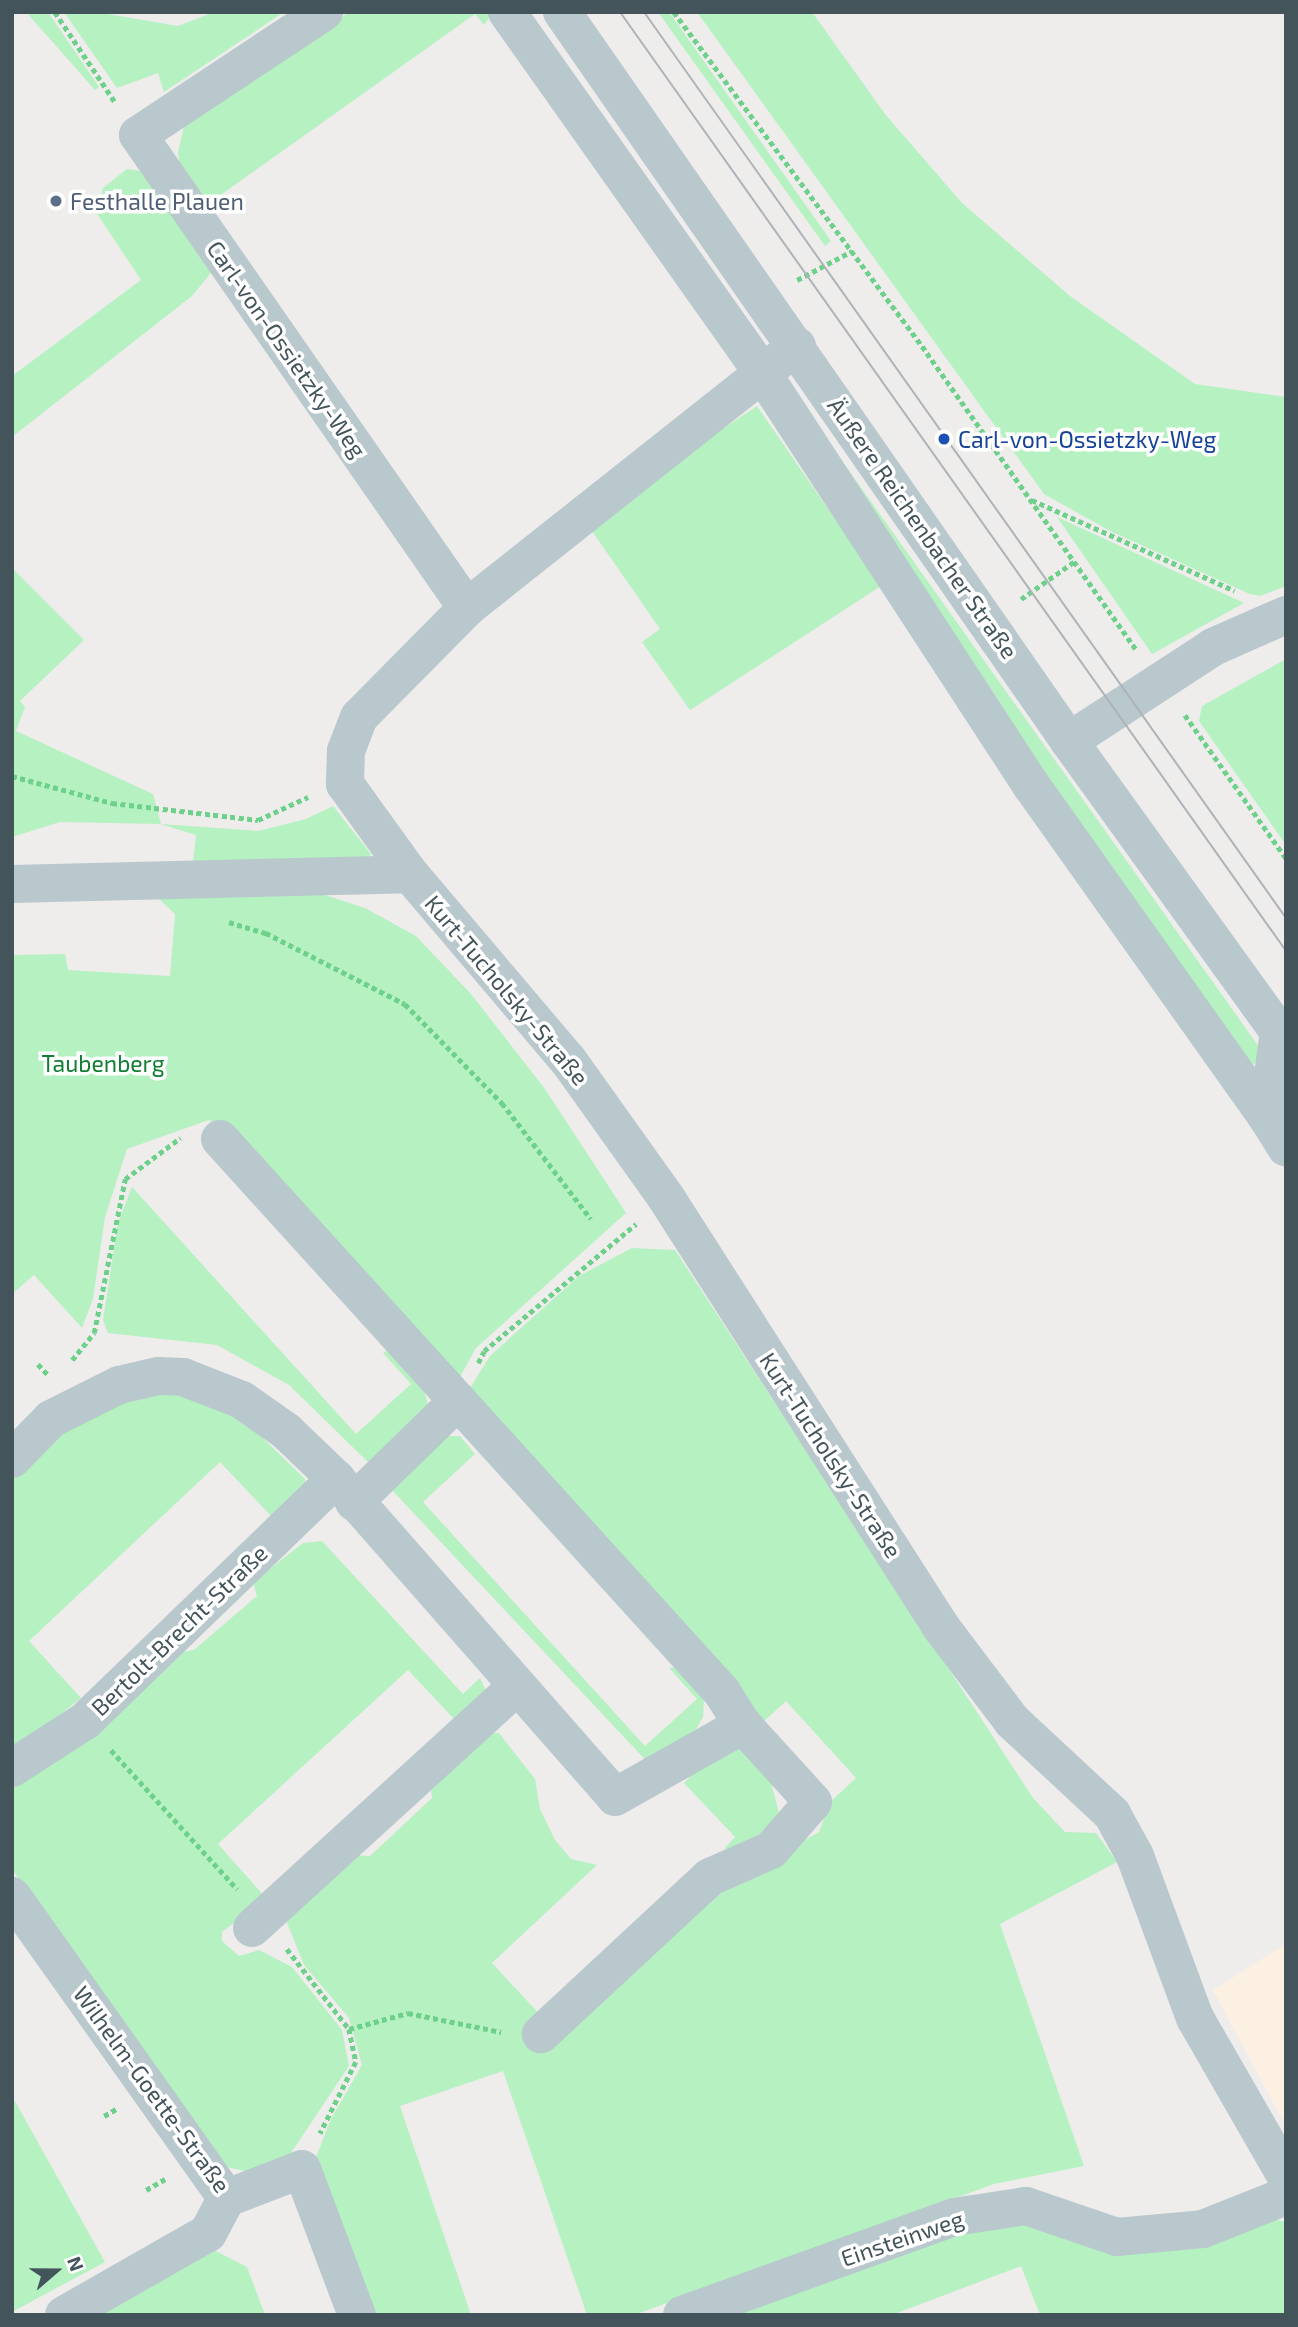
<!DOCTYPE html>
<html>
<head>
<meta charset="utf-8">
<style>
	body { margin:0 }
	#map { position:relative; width:1298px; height:2327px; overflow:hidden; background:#efecec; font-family:"Exo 2",sans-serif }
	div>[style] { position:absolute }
	.commercial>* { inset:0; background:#fcf0e2 }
	.green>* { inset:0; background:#b6f1c1 }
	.path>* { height:4.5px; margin-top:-2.25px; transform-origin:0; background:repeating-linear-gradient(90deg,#6dd08b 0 5px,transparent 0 8.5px) }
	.minor>* { height:38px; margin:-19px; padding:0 19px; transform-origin:19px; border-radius:19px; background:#b9c8cd }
	.tram>* { height:2px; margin:-1px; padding:0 1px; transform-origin:1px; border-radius:1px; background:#aeb3b7 }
	.dots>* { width:19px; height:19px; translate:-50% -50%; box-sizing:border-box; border:4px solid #fff; border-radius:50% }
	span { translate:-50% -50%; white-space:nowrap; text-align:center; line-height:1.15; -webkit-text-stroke:7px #fff; paint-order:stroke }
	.service-label { font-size:23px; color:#4e5e75 }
	.left { translate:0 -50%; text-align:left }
	.street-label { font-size:23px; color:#43545a }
	.transit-label { font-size:23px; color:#164399 }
	.park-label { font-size:23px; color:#117f32 }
	.frame { position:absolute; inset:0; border:14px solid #43545a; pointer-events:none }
	.north { position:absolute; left:21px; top:2236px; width:70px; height:70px; -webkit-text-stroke:5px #fff; paint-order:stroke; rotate:70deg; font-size:19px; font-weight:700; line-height:28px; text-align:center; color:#43545a }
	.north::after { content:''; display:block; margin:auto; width:24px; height:32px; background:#43545a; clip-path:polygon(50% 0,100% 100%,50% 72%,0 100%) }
</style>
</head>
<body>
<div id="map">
	<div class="commercial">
		<div style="clip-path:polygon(1286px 1944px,1286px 2122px,1284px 2123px,1213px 1990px)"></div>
	</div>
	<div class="green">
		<div style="clip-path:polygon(26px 12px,48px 12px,99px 87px,95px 90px)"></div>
		<div style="clip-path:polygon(64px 12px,96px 12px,178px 26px,214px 12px,284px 12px,164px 92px,158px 73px,117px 88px)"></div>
		<div style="clip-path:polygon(349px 12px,493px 12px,484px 25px,475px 14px,201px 209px,181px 178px,178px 152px,184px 126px)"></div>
		<div style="clip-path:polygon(658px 12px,669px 12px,831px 241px,825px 246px)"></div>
		<div style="clip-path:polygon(697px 12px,812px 12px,885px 114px,962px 203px,1070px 296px,1195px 384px,1286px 397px,1286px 586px,1260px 596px,1250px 594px,1110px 531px,1044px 494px)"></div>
		<div style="clip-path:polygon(127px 169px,141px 171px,215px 268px,192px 296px,12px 437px,12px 376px,141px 280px,97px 214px,103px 188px)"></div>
		<div style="clip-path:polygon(757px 406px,881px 586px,690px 710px,642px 642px,660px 629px,585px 521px)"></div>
		<div style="clip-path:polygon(805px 409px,1262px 1051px,1263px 1059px,1252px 1065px,1231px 1057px)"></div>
		<div style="clip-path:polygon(1057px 517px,1244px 603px,1152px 654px)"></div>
		<div style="clip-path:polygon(12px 568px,84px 640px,20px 701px,25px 707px,16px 731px,153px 794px,161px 824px,258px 831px,306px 819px,333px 806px,371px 854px,364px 864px,192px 873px,196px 835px,160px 824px,60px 822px,12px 837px)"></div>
		<div style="clip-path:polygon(1286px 659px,1286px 845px,1199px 721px,1202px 706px)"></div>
		<div style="clip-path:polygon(322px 894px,365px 908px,416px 936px,471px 994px,545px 1089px,626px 1213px,476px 1348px,455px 1386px,232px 1131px,209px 1120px,127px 1149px,105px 1217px,93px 1299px,82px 1328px,34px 1275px,12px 1294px,12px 955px,65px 954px,68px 970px,170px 976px,175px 914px,157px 897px)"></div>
		<div style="clip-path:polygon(132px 1187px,356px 1434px,411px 1384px,383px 1353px,393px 1347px,423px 1384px,428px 1406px,373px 1467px,289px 1385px,217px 1345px,108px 1333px,103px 1320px,118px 1223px)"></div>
		<div style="clip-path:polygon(632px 1248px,675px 1250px,1033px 1798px,1065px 1832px,1096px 1833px,1117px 1862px,1000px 1924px,1084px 2166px,994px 2184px,634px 2315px,587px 2315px,503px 2071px,400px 2106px,471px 2315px,367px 2315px,313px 2165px,331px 2119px,362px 2065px,349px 2018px,304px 1965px,286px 1920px,346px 1855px,370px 1856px,432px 1798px,430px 1778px,487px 1733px,499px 1733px,535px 1779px,540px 1809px,555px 1840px,571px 1859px,597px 1865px,492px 1963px,543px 2018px,699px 1900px,819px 1832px,830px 1802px,856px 1778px,786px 1701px,762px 1723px,465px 1396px,490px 1356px,579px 1276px)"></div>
		<div style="clip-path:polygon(159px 1393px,200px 1395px,234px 1410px,305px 1479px,305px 1491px,274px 1519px,220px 1462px,29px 1641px,81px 1698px,12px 1753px,12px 1478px,59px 1435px,117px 1402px)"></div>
		<div style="clip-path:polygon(442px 1436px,460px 1436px,475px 1454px,423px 1502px,645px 1746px,697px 1699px,669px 1668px,678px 1667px,704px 1698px,703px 1717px,694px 1733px,653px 1768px,391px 1489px)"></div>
		<div style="clip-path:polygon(322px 1541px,463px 1694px,480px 1678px,486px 1691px,457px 1722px,408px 1670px,218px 1844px,266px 1898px,222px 1932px,222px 1941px,239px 1956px,259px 1950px,292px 1967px,342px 2030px,349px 2066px,285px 2162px,261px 2175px,223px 2166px,12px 1869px,12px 1785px,164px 1655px,194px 1650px,257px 1596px,253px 1582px,303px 1543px)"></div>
		<div style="clip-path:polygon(739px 1742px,768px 1771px,779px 1813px,751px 1846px,724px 1849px,735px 1837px,684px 1783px,721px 1745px)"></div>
		<div style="clip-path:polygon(12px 2096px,105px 2262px,12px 2312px)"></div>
		<div style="clip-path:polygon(1269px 2218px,1286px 2222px,1286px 2315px,1040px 2315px,1021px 2266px,892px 2315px,704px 2315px,951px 2226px)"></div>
		<div style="clip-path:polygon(208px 2247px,247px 2267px,265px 2315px,88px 2315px)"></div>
	</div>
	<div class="path">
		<div style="left:55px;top:12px;width:108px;rotate:56.3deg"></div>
		<div style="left:674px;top:12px;width:425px;rotate:53.4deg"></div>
		<div style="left:927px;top:353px;width:362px;rotate:54.8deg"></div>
		<div style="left:797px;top:280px;width:62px;rotate:-27.8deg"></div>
		<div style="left:1032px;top:500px;width:222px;rotate:24.1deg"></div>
		<div style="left:1021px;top:599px;width:66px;rotate:-35.1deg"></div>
		<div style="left:1185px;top:715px;width:175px;rotate:54.8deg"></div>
		<div style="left:12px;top:776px;width:104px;rotate:15.1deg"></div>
		<div style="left:112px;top:803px;width:147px;rotate:6.6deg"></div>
		<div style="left:258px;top:820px;width:55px;rotate:-24.7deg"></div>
		<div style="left:229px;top:922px;width:39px;rotate:17deg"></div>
		<div style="left:266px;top:933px;width:156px;rotate:27.1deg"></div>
		<div style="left:405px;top:1004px;width:139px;rotate:45.6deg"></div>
		<div style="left:502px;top:1103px;width:146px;rotate:52.5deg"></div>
		<div style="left:72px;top:1360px;width:35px;rotate:-51deg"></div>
		<div style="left:94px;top:1333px;width:157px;rotate:-78.6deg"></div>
		<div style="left:125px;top:1179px;width:69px;rotate:-36.7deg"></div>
		<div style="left:478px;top:1363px;width:13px;rotate:-63deg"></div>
		<div style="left:484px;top:1351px;width:198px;rotate:-39.9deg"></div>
		<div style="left:38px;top:1364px;width:16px;rotate:47deg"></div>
		<div style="left:111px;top:1750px;width:188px;rotate:47.8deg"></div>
		<div style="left:287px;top:1949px;width:101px;rotate:52.2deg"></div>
		<div style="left:349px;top:2029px;width:34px;rotate:78deg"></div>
		<div style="left:356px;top:2062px;width:80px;rotate:116.6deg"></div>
		<div style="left:349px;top:2029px;width:61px;rotate:-15.2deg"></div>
		<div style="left:408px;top:2013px;width:95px;rotate:11.5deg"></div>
		<div style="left:104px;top:2116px;width:14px;rotate:-30deg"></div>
		<div style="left:146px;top:2190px;width:22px;rotate:-30deg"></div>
	</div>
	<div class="minor">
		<div style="left:324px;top:12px;width:223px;rotate:146.5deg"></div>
		<div style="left:138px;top:135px;width:576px;rotate:55.18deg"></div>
		<div style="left:507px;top:12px;width:440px;rotate:54.7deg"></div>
		<div style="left:761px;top:371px;width:494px;rotate:56.9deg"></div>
		<div style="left:1031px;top:785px;width:407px;rotate:54.6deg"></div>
		<div style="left:562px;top:12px;width:888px;rotate:55.18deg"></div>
		<div style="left:1069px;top:741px;width:371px;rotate:54.2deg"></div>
		<div style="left:797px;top:346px;width:421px;rotate:141.6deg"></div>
		<div style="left:467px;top:608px;width:153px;rotate:134.7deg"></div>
		<div style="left:359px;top:717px;width:36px;rotate:111deg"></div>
		<div style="left:346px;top:751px;width:33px;rotate:92deg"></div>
		<div style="left:345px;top:784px;width:111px;rotate:54.2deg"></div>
		<div style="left:410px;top:874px;width:244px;rotate:49.7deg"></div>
		<div style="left:568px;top:1060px;width:171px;rotate:54.5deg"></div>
		<div style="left:667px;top:1199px;width:508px;rotate:57.37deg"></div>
		<div style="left:941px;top:1627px;width:118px;rotate:52.9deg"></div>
		<div style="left:1012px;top:1721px;width:137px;rotate:42.9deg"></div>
		<div style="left:1112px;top:1814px;width:48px;rotate:61.3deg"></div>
		<div style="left:1135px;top:1856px;width:173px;rotate:69.7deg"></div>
		<div style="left:1195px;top:2018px;width:182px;rotate:60.1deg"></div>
		<div style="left:1069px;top:741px;width:172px;rotate:-33.1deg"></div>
		<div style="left:1213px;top:647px;width:80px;rotate:-23.7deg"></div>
		<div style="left:12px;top:884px;width:398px;rotate:-1.4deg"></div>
		<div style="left:1279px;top:1032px;width:86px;rotate:98deg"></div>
		<div style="left:1267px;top:1117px;width:36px;rotate:58deg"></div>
		<div style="left:220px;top:1139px;width:747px;rotate:47.77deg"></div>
		<div style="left:722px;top:1692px;width:39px;rotate:58deg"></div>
		<div style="left:743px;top:1725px;width:104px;rotate:47.7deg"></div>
		<div style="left:813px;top:1802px;width:64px;rotate:131.2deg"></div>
		<div style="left:771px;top:1850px;width:67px;rotate:156.1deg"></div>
		<div style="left:710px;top:1877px;width:231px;rotate:137.1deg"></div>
		<div style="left:12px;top:1459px;width:56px;rotate:-45.7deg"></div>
		<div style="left:51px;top:1419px;width:76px;rotate:-26.6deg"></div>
		<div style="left:119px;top:1385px;width:40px;rotate:-13deg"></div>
		<div style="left:158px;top:1376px;width:25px;rotate:2deg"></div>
		<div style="left:183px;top:1377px;width:63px;rotate:21.3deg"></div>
		<div style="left:242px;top:1400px;width:54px;rotate:35.2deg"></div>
		<div style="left:286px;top:1431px;width:69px;rotate:43.8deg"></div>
		<div style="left:336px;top:1479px;width:423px;rotate:48.7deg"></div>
		<div style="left:615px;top:1797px;width:147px;rotate:-29.4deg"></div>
		<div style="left:354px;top:1502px;width:145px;rotate:-44.2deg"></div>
		<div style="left:12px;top:1768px;width:87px;rotate:-32.8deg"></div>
		<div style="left:85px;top:1721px;width:349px;rotate:-44deg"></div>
		<div style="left:12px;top:1896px;width:371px;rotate:54.6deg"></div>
		<div style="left:252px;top:1928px;width:359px;rotate:-42.4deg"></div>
		<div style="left:227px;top:2198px;width:80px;rotate:-21.1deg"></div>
		<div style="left:302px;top:2169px;width:156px;rotate:69.4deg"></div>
		<div style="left:64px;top:2315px;width:166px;rotate:-29.7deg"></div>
		<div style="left:208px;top:2233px;width:40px;rotate:-62deg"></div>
		<div style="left:682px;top:2315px;width:289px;rotate:-19.8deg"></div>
		<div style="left:954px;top:2217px;width:73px;rotate:-8.7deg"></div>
		<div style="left:1026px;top:2206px;width:96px;rotate:18.8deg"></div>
		<div style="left:1117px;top:2237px;width:86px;rotate:-5.3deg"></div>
		<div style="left:1203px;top:2229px;width:89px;rotate:-21.7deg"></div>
	</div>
	<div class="tram">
		<div style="left:620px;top:12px;width:1151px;rotate:54.65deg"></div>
		<div style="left:644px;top:12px;width:1110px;rotate:54.68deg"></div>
	</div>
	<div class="dots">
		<div style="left:56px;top:201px;background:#5c6f8a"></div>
		<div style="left:944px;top:439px;background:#1a4fb4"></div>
	</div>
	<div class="service-label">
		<span class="left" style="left:70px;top:201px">Festhalle Plauen</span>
	</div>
	<div class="street-label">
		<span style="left:287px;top:349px;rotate:55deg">Carl-von-Ossietzky-Weg</span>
		<span style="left:923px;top:528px;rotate:55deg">Äußere Reichenbacher Straße</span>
		<span style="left:507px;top:990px;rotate:50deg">Kurt-Tucholsky-Straße</span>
		<span style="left:831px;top:1455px;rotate:57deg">Kurt-Tucholsky-Straße</span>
		<span style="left:179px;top:1630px;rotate:-44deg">Bertolt-Brecht-Straße</span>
		<span style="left:152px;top:2089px;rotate:54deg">Wilhelm-Goette-Straße</span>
		<span style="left:902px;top:2238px;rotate:-19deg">Einsteinweg</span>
	</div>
	<div class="transit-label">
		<span class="left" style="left:958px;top:439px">Carl-von-Ossietzky-Weg</span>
	</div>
	<div class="park-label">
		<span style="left:103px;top:1063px">Taubenberg</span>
	</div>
	<div class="frame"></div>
	<div class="north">N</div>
</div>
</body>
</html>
